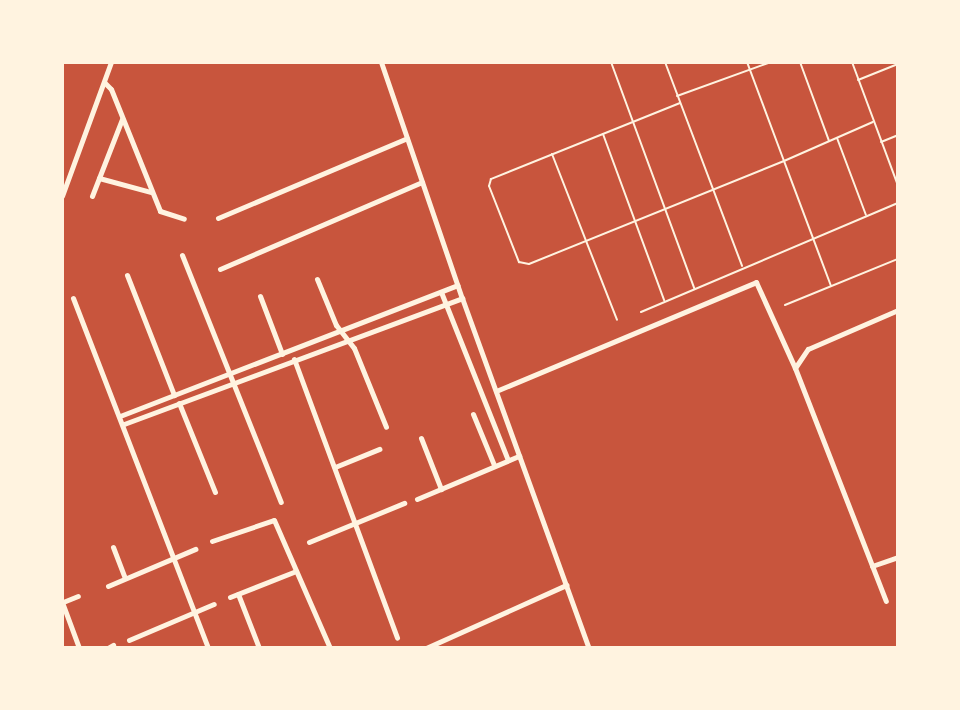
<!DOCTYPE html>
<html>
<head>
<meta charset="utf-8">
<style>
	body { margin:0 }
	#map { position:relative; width:960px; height:710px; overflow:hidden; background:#c8553d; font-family:"Space Grotesk",sans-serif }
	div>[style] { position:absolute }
	.path>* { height:2px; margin:-1px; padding:0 1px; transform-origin:1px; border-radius:1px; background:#fff3e0 }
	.minor>* { height:5px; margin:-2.5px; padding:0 2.5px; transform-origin:2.5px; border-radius:2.5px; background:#fff3e0 }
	span { translate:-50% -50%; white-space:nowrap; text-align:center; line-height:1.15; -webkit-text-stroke:5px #fff3e0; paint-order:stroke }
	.frame { position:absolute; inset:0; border:64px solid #fff3e0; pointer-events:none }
</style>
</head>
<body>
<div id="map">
	<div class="path">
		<div style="left:611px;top:62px;width:241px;rotate:69.8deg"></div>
		<div style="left:665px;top:62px;width:218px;rotate:69.3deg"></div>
		<div style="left:800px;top:62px;width:84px;rotate:69.8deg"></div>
		<div style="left:852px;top:62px;width:132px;rotate:69.6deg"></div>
		<div style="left:858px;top:80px;width:43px;rotate:-21.8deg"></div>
		<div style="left:677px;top:96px;width:100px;rotate:-19.9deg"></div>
		<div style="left:680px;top:103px;width:204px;rotate:158.1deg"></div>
		<div style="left:491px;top:179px;width:7px;rotate:106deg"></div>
		<div style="left:489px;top:186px;width:82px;rotate:68.5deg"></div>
		<div style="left:519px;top:262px;width:10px;rotate:11deg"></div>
		<div style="left:529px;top:264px;width:275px;rotate:-22deg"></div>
		<div style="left:784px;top:161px;width:106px;rotate:-110.5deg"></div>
		<div style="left:603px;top:134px;width:177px;rotate:69.8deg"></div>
		<div style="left:837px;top:138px;width:82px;rotate:69.4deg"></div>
		<div style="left:881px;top:142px;width:18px;rotate:-22deg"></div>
		<div style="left:552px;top:154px;width:178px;rotate:68.6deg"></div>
		<div style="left:831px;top:286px;width:134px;rotate:-110.6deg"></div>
		<div style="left:784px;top:161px;width:97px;rotate:-23.7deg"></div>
		<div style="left:785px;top:305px;width:122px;rotate:-22.2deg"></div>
		<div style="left:641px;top:312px;width:279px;rotate:-23deg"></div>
	</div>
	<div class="minor">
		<div style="left:381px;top:62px;width:250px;rotate:71.1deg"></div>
		<div style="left:462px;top:298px;width:372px;rotate:70.1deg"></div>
		<div style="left:105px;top:83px;width:8px;rotate:45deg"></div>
		<div style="left:111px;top:89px;width:131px;rotate:68.1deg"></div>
		<div style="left:160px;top:211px;width:25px;rotate:18deg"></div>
		<div style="left:99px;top:178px;width:54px;rotate:15.1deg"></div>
		<div style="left:62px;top:196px;width:143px;rotate:-69.9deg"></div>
		<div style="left:92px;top:196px;width:83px;rotate:-68.7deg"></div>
		<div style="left:218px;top:218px;width:205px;rotate:-22.9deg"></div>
		<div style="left:182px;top:255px;width:266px;rotate:68.2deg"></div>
		<div style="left:220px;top:269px;width:220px;rotate:-23.3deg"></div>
		<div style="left:127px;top:275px;width:129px;rotate:68.6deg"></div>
		<div style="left:317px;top:279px;width:50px;rotate:67.6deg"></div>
		<div style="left:336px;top:325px;width:29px;rotate:52deg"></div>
		<div style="left:354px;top:348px;width:85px;rotate:67.9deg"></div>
		<div style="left:441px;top:292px;width:181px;rotate:68.3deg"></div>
		<div style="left:260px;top:296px;width:62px;rotate:69.2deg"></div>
		<div style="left:73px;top:298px;width:375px;rotate:68.9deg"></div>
		<div style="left:294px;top:359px;width:297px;rotate:69.7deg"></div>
		<div style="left:795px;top:368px;width:23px;rotate:-56deg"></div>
		<div style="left:808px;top:349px;width:98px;rotate:-23.4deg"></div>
		<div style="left:496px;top:391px;width:282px;rotate:-22.7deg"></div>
		<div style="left:756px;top:282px;width:94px;rotate:65.6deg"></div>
		<div style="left:795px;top:368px;width:250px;rotate:68.7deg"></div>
		<div style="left:179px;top:403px;width:96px;rotate:68deg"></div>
		<div style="left:473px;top:414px;width:55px;rotate:67.6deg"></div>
		<div style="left:120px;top:416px;width:362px;rotate:-21.2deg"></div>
		<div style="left:124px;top:424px;width:361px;rotate:-20.4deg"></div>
		<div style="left:421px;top:438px;width:55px;rotate:68.6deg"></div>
		<div style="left:335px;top:467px;width:48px;rotate:-22.2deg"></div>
		<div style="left:417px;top:499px;width:111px;rotate:-22.9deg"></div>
		<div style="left:212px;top:541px;width:65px;rotate:-18.7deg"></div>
		<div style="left:274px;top:520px;width:140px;rotate:66.4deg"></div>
		<div style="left:309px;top:542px;width:103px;rotate:-22.3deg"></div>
		<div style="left:113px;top:547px;width:33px;rotate:69deg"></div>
		<div style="left:872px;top:566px;width:28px;rotate:-19deg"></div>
		<div style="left:108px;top:586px;width:95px;rotate:-23deg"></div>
		<div style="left:238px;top:594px;width:58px;rotate:68.7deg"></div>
		<div style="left:230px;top:597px;width:71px;rotate:-21.5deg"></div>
		<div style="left:62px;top:602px;width:49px;rotate:69.7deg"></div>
		<div style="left:63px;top:602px;width:16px;rotate:-22deg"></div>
		<div style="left:129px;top:640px;width:92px;rotate:-23deg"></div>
		<div style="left:108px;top:648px;width:6px;rotate:-31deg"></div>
		<div style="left:426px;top:648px;width:154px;rotate:-24.2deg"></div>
	</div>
	<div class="frame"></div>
</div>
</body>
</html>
